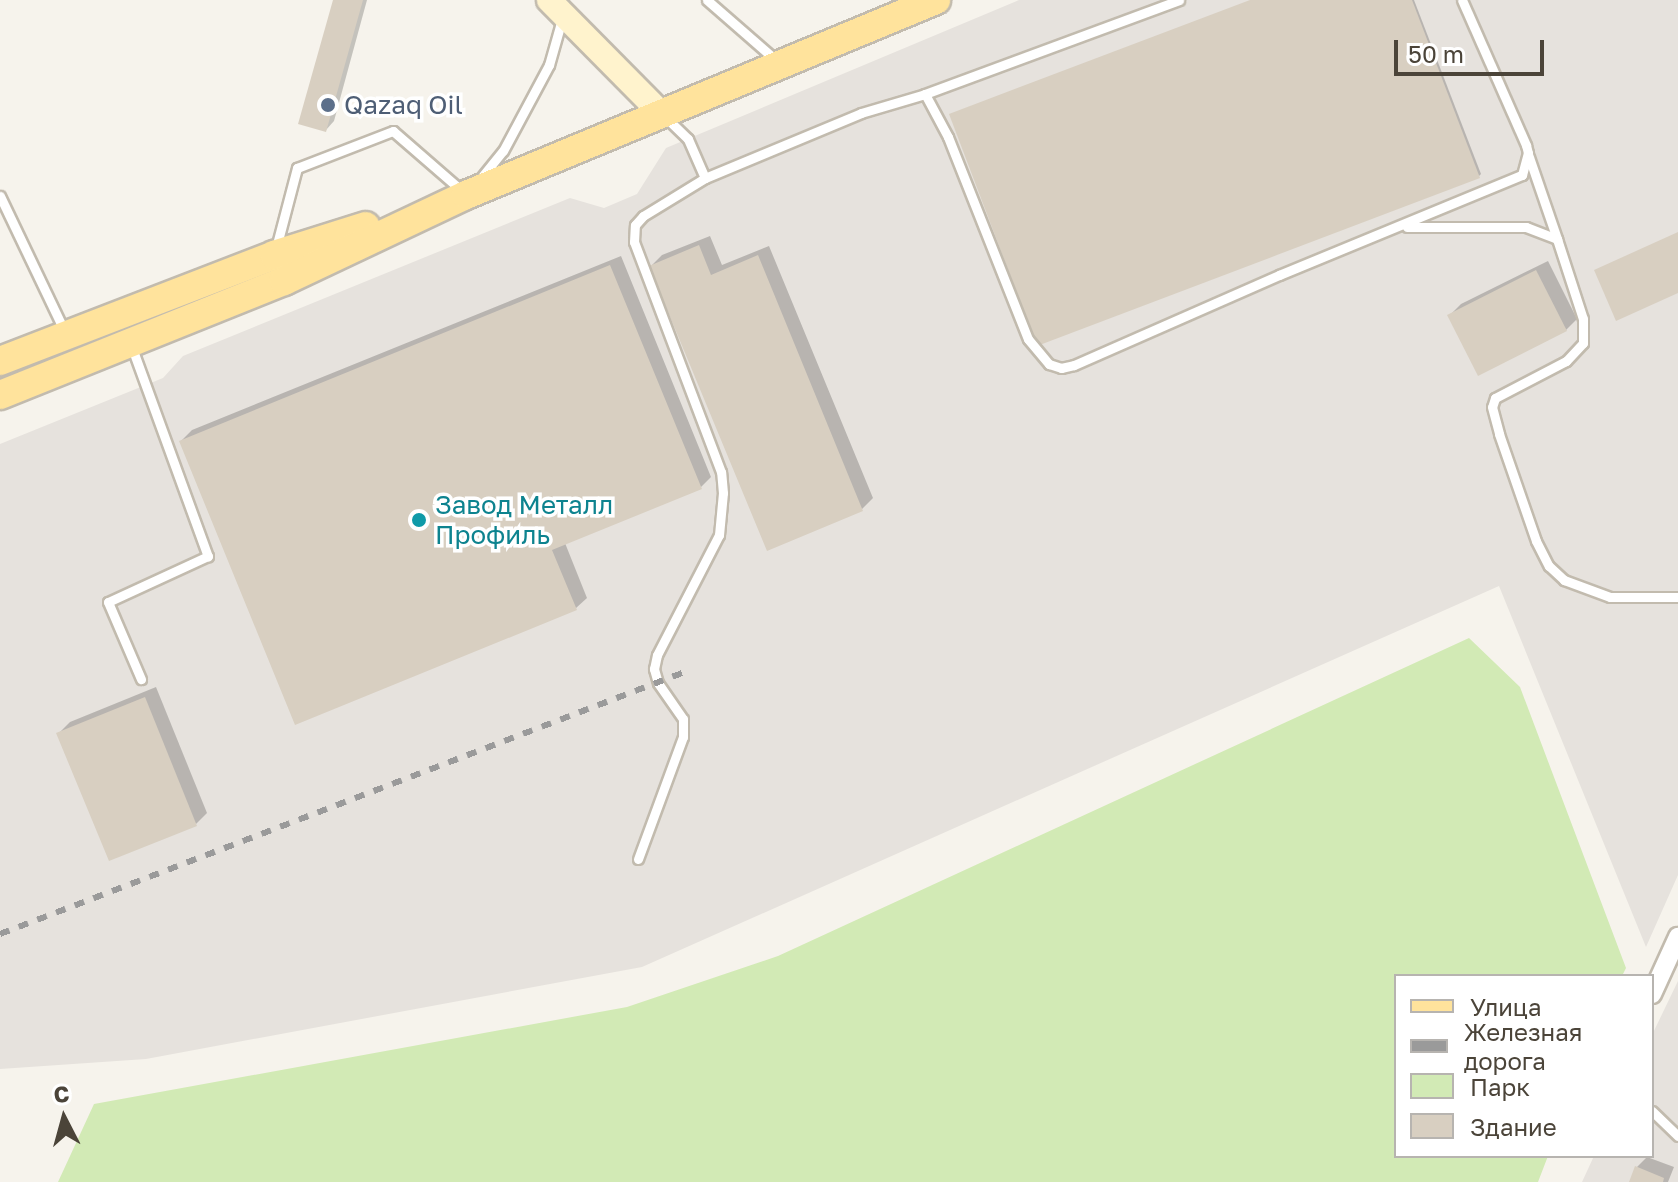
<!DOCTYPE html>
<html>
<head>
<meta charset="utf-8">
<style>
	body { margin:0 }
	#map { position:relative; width:1678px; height:1182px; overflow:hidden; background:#f6f3ec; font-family:"Golos Text",sans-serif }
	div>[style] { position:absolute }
	.industrial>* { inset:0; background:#e6e2dd }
	.green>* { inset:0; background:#d2eab5 }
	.shadow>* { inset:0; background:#0003 }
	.building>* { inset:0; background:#d8cfc1 }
	.roads { filter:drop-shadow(2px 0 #c2bbae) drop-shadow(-2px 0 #c2bbae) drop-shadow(0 2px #c2bbae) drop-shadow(0 -2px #c2bbae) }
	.lane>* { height:9px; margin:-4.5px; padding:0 4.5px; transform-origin:4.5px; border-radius:4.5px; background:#fff }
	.street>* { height:18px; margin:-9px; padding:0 9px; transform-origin:9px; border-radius:9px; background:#fff }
	.secondary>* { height:24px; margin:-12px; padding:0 12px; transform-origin:12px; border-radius:12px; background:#fff3cd }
	.primary>* { height:28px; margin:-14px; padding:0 14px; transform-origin:14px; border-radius:14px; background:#ffe39c }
	.rail>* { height:6px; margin-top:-3px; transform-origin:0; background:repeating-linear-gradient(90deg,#9a9a9a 0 10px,transparent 0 20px) }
	.dots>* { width:22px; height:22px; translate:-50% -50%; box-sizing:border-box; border:4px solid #fff; border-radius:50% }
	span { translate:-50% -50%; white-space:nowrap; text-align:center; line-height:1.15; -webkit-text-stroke:7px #fff; paint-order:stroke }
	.service-label { font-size:26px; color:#4e5e75 }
	.left { translate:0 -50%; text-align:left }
	.culture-label { font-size:26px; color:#0d838f }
	.legend { position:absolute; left:1394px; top:974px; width:260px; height:184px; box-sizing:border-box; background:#fff; border:2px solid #b7b4b0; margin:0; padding:10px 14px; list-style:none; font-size:24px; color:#4b4439 }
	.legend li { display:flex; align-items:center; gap:16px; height:40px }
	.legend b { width:40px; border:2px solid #b7b4b0 }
	.north { position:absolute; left:24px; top:1078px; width:80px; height:80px; -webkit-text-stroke:6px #fff; paint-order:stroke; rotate:354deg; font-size:22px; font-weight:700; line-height:32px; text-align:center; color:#4b4439 }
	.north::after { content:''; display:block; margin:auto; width:28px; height:36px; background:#4b4439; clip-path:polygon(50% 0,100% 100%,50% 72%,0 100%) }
	.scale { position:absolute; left:1394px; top:40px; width:150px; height:36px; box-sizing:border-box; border:4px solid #4b4439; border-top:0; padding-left:10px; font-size:24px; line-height:28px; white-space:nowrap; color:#4b4439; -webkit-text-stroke:6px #fff; paint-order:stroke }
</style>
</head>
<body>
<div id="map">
	<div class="industrial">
		<div style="clip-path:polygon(1019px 0,1678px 0,1678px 875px,1646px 947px,1499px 586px,642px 967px,146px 1059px,0 1069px,0 444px,163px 378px,183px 356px,570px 198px,604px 208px,637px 194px,666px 148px)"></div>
		<div style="clip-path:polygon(1678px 981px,1678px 1182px,1582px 1182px,1594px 1156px,1652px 1156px,1652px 1035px)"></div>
	</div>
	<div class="green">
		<div style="clip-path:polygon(1469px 638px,1520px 687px,1626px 968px,1622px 976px,1396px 976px,1396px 1156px,1548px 1156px,1538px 1182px,58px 1182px,94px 1104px,627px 1007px,778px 956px)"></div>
	</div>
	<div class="shadow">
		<div style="clip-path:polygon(335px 0,367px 0,334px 121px,326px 130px)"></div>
		<div style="clip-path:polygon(1250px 0,1414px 0,1481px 174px,1479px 176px)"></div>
		<div style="clip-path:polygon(710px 236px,722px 265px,769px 246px,873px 498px,862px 509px,768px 548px,651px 266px,662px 255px)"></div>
		<div style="clip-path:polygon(621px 256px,711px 477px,700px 488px,565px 543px,587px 598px,576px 608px,181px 441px,192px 430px)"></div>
		<div style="clip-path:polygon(1548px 261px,1577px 319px,1566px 330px,1450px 315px,1461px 304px)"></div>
		<div style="clip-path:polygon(156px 687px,207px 813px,196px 824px,59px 733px,70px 722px)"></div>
		<div style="clip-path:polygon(1647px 1157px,1674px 1167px,1668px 1182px,1631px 1182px,1636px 1168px)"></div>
	</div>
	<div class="building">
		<div style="clip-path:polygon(333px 0,363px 0,326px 132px,298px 124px)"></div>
		<div style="clip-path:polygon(1250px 0,1412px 0,1480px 178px,1037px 346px,949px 114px)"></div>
		<div style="clip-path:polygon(1678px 232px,1678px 293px,1616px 321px,1594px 270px)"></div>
		<div style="clip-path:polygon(699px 245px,711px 275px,758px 255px,863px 511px,767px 551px,649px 266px)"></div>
		<div style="clip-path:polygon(610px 265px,702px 489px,552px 550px,577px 610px,295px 725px,179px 441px)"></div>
		<div style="clip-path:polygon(1536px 270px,1567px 331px,1478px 376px,1447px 315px)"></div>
		<div style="clip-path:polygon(145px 697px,197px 826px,109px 861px,56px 733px)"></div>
		<div style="clip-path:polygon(1635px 1166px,1664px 1178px,1663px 1182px,1629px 1182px)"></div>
	</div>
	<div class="roads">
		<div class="lane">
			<div style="left:707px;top:0;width:94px;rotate:41.1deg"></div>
			<div style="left:925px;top:94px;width:271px;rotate:-20.3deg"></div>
			<div style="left:1529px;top:157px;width:87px;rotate:71.1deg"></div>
			<div style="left:705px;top:178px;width:169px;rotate:-22.6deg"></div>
			<div style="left:861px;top:113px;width:67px;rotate:-16.5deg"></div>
			<div style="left:925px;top:94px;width:49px;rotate:61.9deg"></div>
			<div style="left:948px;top:137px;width:217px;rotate:68.4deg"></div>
			<div style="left:1028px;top:339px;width:33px;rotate:50deg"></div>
			<div style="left:1049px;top:364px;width:13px;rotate:18deg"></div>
			<div style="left:1061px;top:368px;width:13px;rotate:-13deg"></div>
			<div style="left:1074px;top:365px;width:224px;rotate:-23.7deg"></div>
			<div style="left:1279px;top:275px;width:263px;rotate:-22.4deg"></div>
			<div style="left:1522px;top:175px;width:23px;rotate:-75deg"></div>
			<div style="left:1528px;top:153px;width:8px;rotate:-104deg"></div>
			<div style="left:1526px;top:145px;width:158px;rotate:-113.8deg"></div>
			<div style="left:480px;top:179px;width:36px;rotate:-51deg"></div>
			<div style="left:503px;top:151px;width:98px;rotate:-61.9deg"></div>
			<div style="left:549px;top:65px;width:48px;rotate:-74.2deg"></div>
			<div style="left:0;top:196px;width:151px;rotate:64.5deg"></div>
			<div style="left:1407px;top:227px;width:119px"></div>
			<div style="left:1526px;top:227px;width:33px;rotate:21deg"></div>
			<div style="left:1557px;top:239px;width:84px;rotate:72deg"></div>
			<div style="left:1583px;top:319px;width:24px;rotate:90deg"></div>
			<div style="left:1583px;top:343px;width:25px;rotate:133deg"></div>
			<div style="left:1566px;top:361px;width:80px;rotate:152.5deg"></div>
			<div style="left:1495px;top:398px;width:9px;rotate:108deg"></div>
			<div style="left:1492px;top:407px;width:28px;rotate:75deg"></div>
			<div style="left:1499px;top:434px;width:113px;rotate:70.9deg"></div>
			<div style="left:1536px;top:541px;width:28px;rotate:63deg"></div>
			<div style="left:1549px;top:566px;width:21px;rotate:43deg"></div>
			<div style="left:1564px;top:580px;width:49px;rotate:20.3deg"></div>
			<div style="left:1610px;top:597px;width:68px"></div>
			<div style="left:276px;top:248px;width:83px;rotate:-75.3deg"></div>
			<div style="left:297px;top:168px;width:103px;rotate:-21.1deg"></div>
			<div style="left:393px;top:131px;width:91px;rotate:41deg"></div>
			<div style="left:131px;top:345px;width:225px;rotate:70deg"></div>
			<div style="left:208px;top:556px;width:110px;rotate:155.3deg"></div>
			<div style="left:108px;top:602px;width:84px;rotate:66.8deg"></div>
			<div style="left:638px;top:859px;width:130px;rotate:-69.8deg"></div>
			<div style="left:683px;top:737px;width:18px;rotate:-90deg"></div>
			<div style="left:683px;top:719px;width:44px;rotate:-124.8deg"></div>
			<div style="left:658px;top:683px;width:15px;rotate:-106deg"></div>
			<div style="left:654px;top:669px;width:14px;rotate:-78deg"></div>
			<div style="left:657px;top:655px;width:135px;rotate:-62.7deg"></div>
			<div style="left:719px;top:535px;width:42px;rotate:-84.6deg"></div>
			<div style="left:723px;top:493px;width:21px;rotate:-95deg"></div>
			<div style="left:721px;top:472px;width:246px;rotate:-110.7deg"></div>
			<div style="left:634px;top:242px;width:17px;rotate:-87deg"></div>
			<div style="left:635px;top:225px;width:12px;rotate:-48deg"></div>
			<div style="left:643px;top:216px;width:73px;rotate:-31.5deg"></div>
			<div style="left:705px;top:178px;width:43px;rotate:-113.6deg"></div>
			<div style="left:688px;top:139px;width:33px;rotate:-136deg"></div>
			<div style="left:1652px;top:1111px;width:36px;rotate:44deg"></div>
		</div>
		<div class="street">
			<div style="left:1652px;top:994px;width:63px;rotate:-65.5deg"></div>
		</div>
		<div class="secondary">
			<div style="left:549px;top:0;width:161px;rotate:45.3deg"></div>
		</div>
		<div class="primary">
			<div style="left:0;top:361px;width:294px;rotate:-21.1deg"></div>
			<div style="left:274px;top:255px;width:96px;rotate:-17.5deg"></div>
			<div style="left:0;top:395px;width:306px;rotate:-21.9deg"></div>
			<div style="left:284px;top:281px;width:201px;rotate:-25.3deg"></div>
			<div style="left:466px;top:195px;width:509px;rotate:-22.53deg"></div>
		</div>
	</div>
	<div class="rail">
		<div style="left:0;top:934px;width:730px;rotate:-20.94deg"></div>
	</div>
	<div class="dots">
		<div style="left:328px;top:105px;background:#5c6f8a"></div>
		<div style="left:419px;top:520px;background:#0f9aa8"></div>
	</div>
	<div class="service-label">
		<span class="left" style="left:344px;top:105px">Qazaq Oil</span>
	</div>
	<div class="culture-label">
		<span class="left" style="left:435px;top:520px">Завод Металл<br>Профиль</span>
	</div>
	<ul class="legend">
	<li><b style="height:10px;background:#ffe39c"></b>Улица</li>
	<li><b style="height:10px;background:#9a9a9a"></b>Железная дорога</li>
	<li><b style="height:22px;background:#d2eab5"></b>Парк</li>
	<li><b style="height:22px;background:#d8cfc1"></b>Здание</li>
	</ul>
	<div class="north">С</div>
	<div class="scale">50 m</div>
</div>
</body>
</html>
